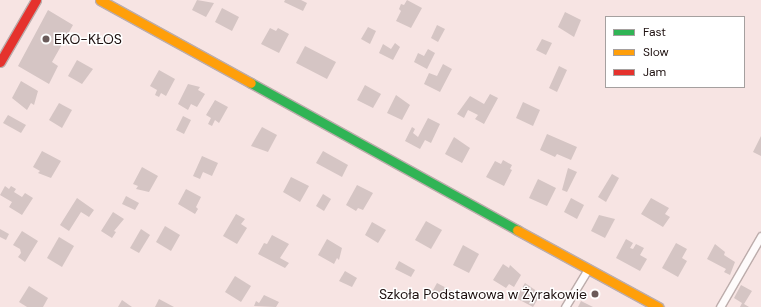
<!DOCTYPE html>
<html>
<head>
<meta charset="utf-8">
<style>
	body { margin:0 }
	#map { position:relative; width:761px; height:307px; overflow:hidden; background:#f7e4e3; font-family:"DM Sans",sans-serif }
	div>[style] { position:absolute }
	.building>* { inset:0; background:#d5c5c4 }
	.roads { filter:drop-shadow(1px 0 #bcacab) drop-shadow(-1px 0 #bcacab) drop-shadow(0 1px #bcacab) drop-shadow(0 -1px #bcacab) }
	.lane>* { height:7px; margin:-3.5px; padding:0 3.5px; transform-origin:3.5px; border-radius:3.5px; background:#fefbfb }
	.fast>* { height:9px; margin:-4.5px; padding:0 4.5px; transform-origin:4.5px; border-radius:4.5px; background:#30b455 }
	.slow>* { height:9px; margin:-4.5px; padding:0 4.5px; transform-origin:4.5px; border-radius:4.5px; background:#ff9f0a }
	.jam>* { height:9px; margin:-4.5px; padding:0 4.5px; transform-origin:4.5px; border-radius:4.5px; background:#e5322d }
	.dots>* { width:11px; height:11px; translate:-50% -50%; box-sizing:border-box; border:2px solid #fff; border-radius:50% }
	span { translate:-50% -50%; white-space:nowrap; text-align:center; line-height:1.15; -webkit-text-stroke:3px #fff; paint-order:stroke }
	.poi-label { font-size:14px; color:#1e1110 }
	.left { translate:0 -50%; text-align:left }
	.right { translate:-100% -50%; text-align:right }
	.legend { position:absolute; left:605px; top:16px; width:140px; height:72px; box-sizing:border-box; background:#fff; border:1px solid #a5a09f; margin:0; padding:5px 7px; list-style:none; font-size:12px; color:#1e1110 }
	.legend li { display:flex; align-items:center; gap:8px; height:20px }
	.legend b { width:20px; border:1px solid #a5a09f }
</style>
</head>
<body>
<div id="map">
	<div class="building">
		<div style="clip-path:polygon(197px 0,214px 3px,206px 17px,192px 10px)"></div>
		<div style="clip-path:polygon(285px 0,301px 0,307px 3px,303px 11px,284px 2px)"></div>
		<div style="clip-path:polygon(407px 0,422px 8px,411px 28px,396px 21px,401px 11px,399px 9px,401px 4px,404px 5px)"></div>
		<div style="clip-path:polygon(222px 8px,239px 17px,232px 31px,215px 22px)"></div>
		<div style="clip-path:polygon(48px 10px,73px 25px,52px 62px,58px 66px,49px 84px,18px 66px)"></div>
		<div style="clip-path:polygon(565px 12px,581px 20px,574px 37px,558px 27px)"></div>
		<div style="clip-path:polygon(437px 25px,445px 29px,438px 42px,431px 38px)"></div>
		<div style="clip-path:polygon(368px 27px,376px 31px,370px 44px,361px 39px)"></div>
		<div style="clip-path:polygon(270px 28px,276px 31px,278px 28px,289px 34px,279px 53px,261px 44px)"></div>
		<div style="clip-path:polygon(542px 39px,552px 43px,546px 55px,536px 50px)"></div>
		<div style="clip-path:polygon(395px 43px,400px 47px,393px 60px,379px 53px,383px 44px,391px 49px)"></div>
		<div style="clip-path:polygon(305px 46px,336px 62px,327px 79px,296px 63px)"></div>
		<div style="clip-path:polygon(428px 49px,435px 53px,427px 69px,414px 62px,418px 53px,424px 56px)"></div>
		<div style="clip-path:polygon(77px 60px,93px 69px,82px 84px,68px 76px)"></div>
		<div style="clip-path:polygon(443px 64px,452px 69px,440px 92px,424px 84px,429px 73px,437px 76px)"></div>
		<div style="clip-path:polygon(559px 66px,567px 70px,557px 92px,549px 88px)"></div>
		<div style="clip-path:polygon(159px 70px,175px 79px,166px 96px,161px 93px,159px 97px,155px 95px,157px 90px,150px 86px)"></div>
		<div style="clip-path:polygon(21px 81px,38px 91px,34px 105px,31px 103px,27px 110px,12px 98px)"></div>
		<div style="clip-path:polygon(188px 84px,200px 87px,198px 90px,205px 94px,197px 107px,191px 104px,188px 110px,178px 104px)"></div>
		<div style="clip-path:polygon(365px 85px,381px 94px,373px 108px,357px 100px)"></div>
		<div style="clip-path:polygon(490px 94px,498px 98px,484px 124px,475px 119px,478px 115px,468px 110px,464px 118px,457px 114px,470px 96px,484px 104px)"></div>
		<div style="clip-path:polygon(396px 95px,410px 105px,402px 120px,387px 113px)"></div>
		<div style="clip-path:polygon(215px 100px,228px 107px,219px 123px,215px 120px,212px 126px,208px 124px,211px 118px,206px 115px)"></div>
		<div style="clip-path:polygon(523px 102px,540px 110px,533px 126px,516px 118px)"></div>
		<div style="clip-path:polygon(59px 103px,72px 110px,62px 128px,49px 120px)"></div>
		<div style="clip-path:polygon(8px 115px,26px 125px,21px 133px,3px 123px)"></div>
		<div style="clip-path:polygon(183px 116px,191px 120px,184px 134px,176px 130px)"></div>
		<div style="clip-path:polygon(428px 118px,440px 124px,431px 143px,425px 140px,420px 149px,405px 141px,412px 127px,415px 129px,413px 133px,418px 137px)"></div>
		<div style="clip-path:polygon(262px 127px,277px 135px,268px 152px,251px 146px)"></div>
		<div style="clip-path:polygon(547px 134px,577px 147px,571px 160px,557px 154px,555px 157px,540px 150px)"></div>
		<div style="clip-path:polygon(761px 136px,761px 156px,753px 152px)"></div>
		<div style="clip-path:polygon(454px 137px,470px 148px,462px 163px,445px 154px)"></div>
		<div style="clip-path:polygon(42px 151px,61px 161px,51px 178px,38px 173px,40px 171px,33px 167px)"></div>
		<div style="clip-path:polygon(323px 151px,348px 165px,342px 177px,316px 163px)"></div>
		<div style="clip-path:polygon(202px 156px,218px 163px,212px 176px,203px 172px,200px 179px,193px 176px)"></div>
		<div style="clip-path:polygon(503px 160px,512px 165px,510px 169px,512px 170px,504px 186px,486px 177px,495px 161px,501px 164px)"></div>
		<div style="clip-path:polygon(142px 167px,158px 176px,149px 192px,136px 189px,138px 186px,133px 184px)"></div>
		<div style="clip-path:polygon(568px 168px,577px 172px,567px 192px,562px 190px)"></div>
		<div style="clip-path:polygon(612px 174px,619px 178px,606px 202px,598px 197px)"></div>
		<div style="clip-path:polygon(291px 177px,309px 186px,300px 202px,283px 192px)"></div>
		<div style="clip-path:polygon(538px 179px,556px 188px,547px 206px,529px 198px)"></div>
		<div style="clip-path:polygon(357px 185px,373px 193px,363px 210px,358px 208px,356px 211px,346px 205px)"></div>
		<div style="clip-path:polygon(5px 186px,9px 189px,11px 186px,16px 189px,14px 192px,22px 197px,25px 193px,33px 198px,22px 215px,9px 207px,12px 202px,0 195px)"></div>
		<div style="clip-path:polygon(186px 189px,201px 197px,196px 207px,198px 209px,195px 214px,178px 204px)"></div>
		<div style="clip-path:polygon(323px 194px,331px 199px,324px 211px,316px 206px)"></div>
		<div style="clip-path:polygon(126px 196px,139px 203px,135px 210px,122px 204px)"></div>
		<div style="clip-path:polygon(77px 198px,94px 210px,89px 217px,81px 212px,69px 231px,60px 225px)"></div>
		<div style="clip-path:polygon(571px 198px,584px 205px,577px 219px,564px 212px)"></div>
		<div style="clip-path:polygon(651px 198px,669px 208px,665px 214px,670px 217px,663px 227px,641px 214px)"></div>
		<div style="clip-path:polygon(113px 212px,124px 219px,114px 231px,116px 232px,112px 238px,101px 231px)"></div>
		<div style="clip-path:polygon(236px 214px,245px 219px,241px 224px,247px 228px,237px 244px,223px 236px)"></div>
		<div style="clip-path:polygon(599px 215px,615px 219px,605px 238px,591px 231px)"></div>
		<div style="clip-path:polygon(426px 221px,442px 230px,431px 249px,415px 240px)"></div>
		<div style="clip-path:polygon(372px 222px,386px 230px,378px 243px,365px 235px)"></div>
		<div style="clip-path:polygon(165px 226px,180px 235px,171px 251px,156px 242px)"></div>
		<div style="clip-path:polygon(0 229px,9px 234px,6px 240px,0 237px)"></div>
		<div style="clip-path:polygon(141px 229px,150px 235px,139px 253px,130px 248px)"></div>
		<div style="clip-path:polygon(22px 231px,38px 241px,25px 262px,18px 257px,21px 253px,20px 249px,13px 245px)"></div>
		<div style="clip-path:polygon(272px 235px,289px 244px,280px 258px,289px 263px,285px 268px,258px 254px,264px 243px,267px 244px)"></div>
		<div style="clip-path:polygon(59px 237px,74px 246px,62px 267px,47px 258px)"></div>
		<div style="clip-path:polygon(327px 239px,342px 248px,339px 260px,337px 258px,334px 264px,318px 255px)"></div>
		<div style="clip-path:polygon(626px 239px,633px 243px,630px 248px,633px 249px,636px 244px,644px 248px,640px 255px,647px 259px,640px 271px,616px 258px)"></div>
		<div style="clip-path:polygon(676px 243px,687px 249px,682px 258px,687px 261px,678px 277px,662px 268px)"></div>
		<div style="clip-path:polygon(715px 244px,725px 252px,724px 255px,735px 262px,730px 275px,724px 272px,726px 269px,707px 259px)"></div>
		<div style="clip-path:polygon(463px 245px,479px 254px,469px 273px,453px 265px)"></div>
		<div style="clip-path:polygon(399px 261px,415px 270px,411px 277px,395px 269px)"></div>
		<div style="clip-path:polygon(503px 264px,509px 268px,510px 265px,521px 275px,514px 287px,509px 284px,506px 288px,493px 280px)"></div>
		<div style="clip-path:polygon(345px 271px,357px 278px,352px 287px,339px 281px)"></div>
		<div style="clip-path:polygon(235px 276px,251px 286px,241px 302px,225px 292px)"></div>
		<div style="clip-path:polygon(437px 283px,452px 291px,447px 300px,432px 292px)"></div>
		<div style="clip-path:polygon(525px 283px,541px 294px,533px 307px,516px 298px)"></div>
		<div style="clip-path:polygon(741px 285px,752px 291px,744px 304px,749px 307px,740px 307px,742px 303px,734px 298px)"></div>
		<div style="clip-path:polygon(29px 286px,48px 298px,43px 307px,27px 307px,19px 302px)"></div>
		<div style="clip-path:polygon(264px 295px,279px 302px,276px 307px,254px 306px,256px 301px,259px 303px)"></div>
		<div style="clip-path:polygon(159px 299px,174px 307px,155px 307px)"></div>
		<div style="clip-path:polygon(122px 300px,132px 307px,118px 307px)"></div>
		<div style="clip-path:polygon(581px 301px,593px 307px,578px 307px)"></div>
	</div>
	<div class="roads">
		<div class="lane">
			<div style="left:565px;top:307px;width:44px;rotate:-58.8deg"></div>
			<div style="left:720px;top:307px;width:82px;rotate:-60deg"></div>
		</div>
		<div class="fast">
			<div style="left:251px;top:83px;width:304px;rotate:28.9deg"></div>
		</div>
		<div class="slow">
			<div style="left:100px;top:0;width:172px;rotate:28.8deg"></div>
			<div style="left:517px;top:230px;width:161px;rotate:28.6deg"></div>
		</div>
		<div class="jam">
			<div style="left:0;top:62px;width:72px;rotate:-59.9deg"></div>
		</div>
	</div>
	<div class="dots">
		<div style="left:46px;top:39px;background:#6a5b5a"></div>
		<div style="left:595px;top:294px;background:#6a5b5a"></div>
	</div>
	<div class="poi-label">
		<span class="left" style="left:54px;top:39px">EKO-KŁOS</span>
		<span class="right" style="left:587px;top:294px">Szkoła Podstawowa w Żyrakowie</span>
	</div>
	<ul class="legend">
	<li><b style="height:5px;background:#30b455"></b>Fast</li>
	<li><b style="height:5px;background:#ff9f0a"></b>Slow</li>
	<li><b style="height:5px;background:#e5322d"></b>Jam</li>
	</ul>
</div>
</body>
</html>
